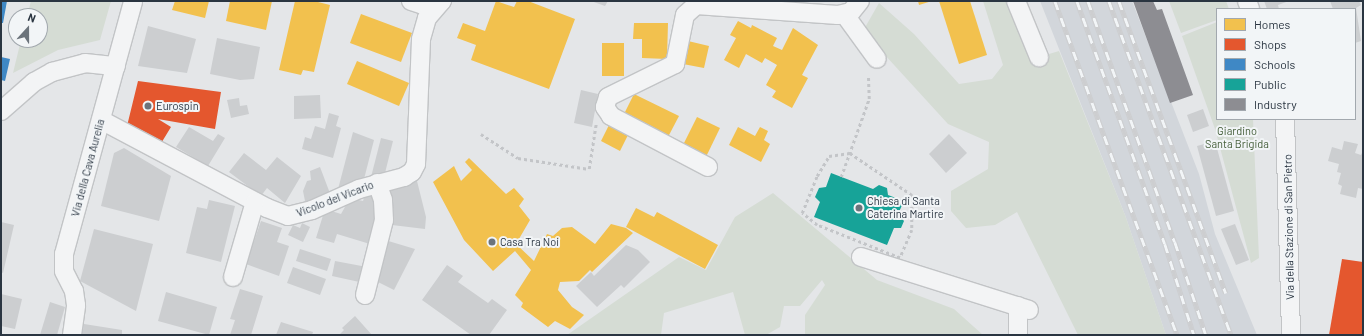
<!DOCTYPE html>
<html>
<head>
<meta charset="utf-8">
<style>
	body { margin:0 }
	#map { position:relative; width:1364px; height:336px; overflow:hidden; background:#e4e6e8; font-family:Barlow,sans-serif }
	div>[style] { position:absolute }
	.built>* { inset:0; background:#d2d6db }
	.green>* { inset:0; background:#d5dcd4 }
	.homes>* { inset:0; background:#f2c14e }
	.shops>* { inset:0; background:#e4572e }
	.schools>* { inset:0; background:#3f88c5 }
	.public>* { inset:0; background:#17a398 }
	.industry>* { inset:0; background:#8d8d92 }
	.building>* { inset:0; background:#ccced0 }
	.path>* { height:2.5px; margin-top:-1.25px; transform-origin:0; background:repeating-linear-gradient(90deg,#c3c5c8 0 3px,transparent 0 6px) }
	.roads { filter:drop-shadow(1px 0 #c2c4c6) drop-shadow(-1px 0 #c2c4c6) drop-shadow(0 1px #c2c4c6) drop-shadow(0 -1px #c2c4c6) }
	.minor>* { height:18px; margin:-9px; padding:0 9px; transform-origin:9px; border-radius:9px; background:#f3f4f5 }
	.rail>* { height:4.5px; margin-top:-2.25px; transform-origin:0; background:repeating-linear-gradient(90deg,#f2f5f7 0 9px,#cdced0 0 18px); box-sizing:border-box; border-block:1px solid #cdced0 }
	.dots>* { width:11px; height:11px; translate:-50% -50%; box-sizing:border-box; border:2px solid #f2f5f7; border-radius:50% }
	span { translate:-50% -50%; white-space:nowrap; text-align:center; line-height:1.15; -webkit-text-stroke:4px #f2f5f7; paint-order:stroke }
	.poi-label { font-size:11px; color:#2a3541 }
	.left { translate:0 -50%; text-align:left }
	.park-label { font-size:11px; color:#435d38 }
	.street-label { font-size:11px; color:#2a3541 }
	.frame { position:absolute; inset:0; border:2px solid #2a3541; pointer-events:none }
	.legend { position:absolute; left:1216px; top:8px; width:140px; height:112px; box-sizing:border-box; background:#f2f5f7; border:1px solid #a2a8ae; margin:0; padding:5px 7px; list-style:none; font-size:12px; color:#2a3541 }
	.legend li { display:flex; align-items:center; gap:8px; height:20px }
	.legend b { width:20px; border:1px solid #a2a8ae }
	.north { position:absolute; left:8px; top:8px; width:40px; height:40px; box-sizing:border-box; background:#f2f5f7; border:1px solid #a2a8ae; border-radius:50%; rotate:21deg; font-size:11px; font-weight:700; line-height:16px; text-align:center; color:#2a3541 }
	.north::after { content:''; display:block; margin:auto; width:14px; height:18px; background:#6b737b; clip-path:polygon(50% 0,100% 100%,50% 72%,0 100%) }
</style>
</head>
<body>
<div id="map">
	<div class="built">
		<div style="clip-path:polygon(1040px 1px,1132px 1px,1199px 174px,1215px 234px,1257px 335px,1166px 335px,1125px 215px)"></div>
	</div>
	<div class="green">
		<div style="clip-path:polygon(31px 1px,111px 1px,100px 40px,58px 50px,13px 73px,21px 40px,40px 40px,40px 16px,27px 16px)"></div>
		<div style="clip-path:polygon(983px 1px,1016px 1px,1039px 57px,1059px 51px,1125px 215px,1166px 335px,1078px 335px,1017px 212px,995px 225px,966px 228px,951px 211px,951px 191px,988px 169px,989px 142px,948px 124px,863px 31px,879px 3px,914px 34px,959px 84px,992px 79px,1003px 65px)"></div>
		<div style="clip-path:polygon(1169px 1px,1226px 1px,1229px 9px,1217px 9px,1217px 20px,1181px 33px)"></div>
		<div style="clip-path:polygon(1217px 22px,1217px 119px,1253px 119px,1259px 258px,1251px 263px,1215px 129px,1182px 36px)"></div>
		<div style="clip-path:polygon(773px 193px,877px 280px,954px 309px,983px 335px,805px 335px,805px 315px,825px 285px,822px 280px,800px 306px,784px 306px,780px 327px,766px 335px,745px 335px,733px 292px,664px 313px,661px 335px,567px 335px,679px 257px,706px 270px,735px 217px)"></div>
	</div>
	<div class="homes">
		<div style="clip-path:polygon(175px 1px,209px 1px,205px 18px,172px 10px)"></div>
		<div style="clip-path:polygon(230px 1px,272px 1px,266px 30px,226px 21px)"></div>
		<div style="clip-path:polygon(295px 1px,314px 1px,330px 5px,314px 72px,303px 70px,301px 75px,279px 70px)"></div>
		<div style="clip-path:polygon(496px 1px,514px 7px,517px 1px,528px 1px,575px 19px,549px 89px,471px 60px,476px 45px,457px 38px,463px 23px,485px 31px)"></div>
		<div style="clip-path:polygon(918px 1px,932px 1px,919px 5px)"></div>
		<div style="clip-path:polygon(939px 1px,970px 1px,987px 55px,959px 64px)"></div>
		<div style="clip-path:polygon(361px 14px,412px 33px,401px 62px,350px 43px)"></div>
		<div style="clip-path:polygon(738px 21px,751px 28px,752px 25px,777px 38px,773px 46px,782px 50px,793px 28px,818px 45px,802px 75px,808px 78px,792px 108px,772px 97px,776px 91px,766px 85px,777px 65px,765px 58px,762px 63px,746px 54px,739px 68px,724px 60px,736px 38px,730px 35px)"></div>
		<div style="clip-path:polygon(634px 23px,668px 23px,667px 59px,642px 58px,642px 39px,633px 39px)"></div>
		<div style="clip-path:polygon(688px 41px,709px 46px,704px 68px,683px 64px)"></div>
		<div style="clip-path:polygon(602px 43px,624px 43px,624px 76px,602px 76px)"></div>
		<div style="clip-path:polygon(357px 61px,409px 83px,399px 106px,347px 84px)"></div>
		<div style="clip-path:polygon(634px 94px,679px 116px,668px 137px,624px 114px)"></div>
		<div style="clip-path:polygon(697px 117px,720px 128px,704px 161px,681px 149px)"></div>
		<div style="clip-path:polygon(611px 121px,630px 131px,620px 151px,601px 141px)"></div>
		<div style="clip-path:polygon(738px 127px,755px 136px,760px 127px,768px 131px,764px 140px,770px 144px,761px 162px,729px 145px)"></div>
		<div style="clip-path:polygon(469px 158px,506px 194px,514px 188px,524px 199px,519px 206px,530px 220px,516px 244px,534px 261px,547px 234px,553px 236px,562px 228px,572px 227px,595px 244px,611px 224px,626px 228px,633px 233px,592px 272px,590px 270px,579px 281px,560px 282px,558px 290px,572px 307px,584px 315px,570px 329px,555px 321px,548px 327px,521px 307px,523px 303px,515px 295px,531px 270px,515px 251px,493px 271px,464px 240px,433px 182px,454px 166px,461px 181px,472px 170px,465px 162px)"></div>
		<div style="clip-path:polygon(636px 208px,654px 217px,657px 212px,718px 245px,705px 269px,626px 227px)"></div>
	</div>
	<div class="shops">
		<div style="clip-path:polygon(138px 81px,221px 92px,215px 129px,158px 119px,171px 127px,160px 145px,127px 126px)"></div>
		<div style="clip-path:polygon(1342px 259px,1363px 262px,1363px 335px,1329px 335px)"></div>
	</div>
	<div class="schools">
		<div style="clip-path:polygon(1px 1px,7px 1px,3px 23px,1px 23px)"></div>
		<div style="clip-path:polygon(1px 57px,10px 59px,5px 81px,1px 80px)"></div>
	</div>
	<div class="public">
		<div style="clip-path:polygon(831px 173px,873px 189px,879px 185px,887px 188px,888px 195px,904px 201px,898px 214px,904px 221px,901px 228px,894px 228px,887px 245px,814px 217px,820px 202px,815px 197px,819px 188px,826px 187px)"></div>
	</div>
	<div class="industry">
		<div style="clip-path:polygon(1133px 1px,1153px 1px,1157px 10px,1162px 9px,1193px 95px,1170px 103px)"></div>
	</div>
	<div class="building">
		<div style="clip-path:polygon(591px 1px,608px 1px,605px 6px)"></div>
		<div style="clip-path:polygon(1264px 1px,1289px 1px,1278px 5px,1279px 9px,1267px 9px)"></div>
		<div style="clip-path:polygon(1330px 1px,1359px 1px,1361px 5px,1356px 8px,1361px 41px,1355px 43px,1355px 9px,1333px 9px)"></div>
		<div style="clip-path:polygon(148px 26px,196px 39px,187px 73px,138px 66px)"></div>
		<div style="clip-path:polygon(217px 38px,260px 47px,254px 79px,240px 80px,210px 74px)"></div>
		<div style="clip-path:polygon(581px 90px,598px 94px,592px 127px,574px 123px)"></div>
		<div style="clip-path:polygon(320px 95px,321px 118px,294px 119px,294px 96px)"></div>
		<div style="clip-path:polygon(239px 98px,240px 106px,247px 105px,249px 114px,231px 118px,227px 100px)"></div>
		<div style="clip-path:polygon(1203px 109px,1209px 126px,1193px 132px,1187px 115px)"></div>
		<div style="clip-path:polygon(329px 113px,339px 116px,336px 126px,341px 128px,333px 158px,302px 149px,305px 137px,311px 139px,315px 126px,325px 129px)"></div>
		<div style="clip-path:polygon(189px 127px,213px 141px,218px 134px,225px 138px,208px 166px,176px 147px)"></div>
		<div style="clip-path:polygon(353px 132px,374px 140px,363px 183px,337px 193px)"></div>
		<div style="clip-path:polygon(949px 134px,967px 153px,946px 173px,929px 154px)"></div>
		<div style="clip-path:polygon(381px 138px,393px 141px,384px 177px,370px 181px)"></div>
		<div style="clip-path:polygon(1215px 141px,1234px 211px,1216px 216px,1197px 146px)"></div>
		<div style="clip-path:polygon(1344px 141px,1358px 144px,1355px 153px,1361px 155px,1363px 151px,1363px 189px,1358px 188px,1356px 198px,1340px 194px,1342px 186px,1338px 184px,1341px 173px,1337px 172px,1339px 164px,1328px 161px,1332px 147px,1342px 150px)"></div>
		<div style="clip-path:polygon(124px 148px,171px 176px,159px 221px,101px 206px,114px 153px)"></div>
		<div style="clip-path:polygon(244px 153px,266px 170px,277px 157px,301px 176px,285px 203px,267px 188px,261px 196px,229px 172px)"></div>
		<div style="clip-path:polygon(320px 167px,331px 196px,306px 206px,303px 191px,307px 181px,311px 180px,310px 171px)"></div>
		<div style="clip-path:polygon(416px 177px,426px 217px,425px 229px,392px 225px,394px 208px,388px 209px,382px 186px)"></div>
		<div style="clip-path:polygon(366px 192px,380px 197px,374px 218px,378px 219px,370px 244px,337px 234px,334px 243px,316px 238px,325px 209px,341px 214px,350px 198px,363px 201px)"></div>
		<div style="clip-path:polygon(209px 200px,235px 206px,221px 262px,186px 253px,197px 207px,207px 209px)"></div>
		<div style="clip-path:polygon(261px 221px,282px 228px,277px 242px,289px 246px,279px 276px,246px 264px)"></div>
		<div style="clip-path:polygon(1px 222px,14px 225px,3px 273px,1px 272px)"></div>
		<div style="clip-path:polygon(302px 223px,310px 227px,303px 242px,288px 235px,293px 225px,300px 228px)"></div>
		<div style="clip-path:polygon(1235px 224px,1249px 260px,1236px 265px,1221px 229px)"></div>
		<div style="clip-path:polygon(94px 229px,153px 244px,136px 311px,80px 281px)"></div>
		<div style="clip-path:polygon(385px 240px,415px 249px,394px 290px,376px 281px)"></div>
		<div style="clip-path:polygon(626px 245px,638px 250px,650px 262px,624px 288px,621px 285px,597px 307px,576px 286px,591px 272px,594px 276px)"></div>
		<div style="clip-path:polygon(300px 249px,331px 259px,327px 271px,296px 261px)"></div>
		<div style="clip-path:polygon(335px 261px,367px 267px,364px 283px,332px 276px)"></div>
		<div style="clip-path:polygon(447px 265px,463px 276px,458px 282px,488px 303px,492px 299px,507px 310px,489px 335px,471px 335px,422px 300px)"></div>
		<div style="clip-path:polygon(293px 267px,326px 279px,320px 295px,287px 283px)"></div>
		<div style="clip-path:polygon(240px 289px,263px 296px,251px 335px,230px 335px,235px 320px,230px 319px)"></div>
		<div style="clip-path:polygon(166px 292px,217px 307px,209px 335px,158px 321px)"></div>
		<div style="clip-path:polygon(1px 294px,22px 299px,15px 329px,1px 326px)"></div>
		<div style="clip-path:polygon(50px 302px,65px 307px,57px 335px,40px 335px)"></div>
		<div style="clip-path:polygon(355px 316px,372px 335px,339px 335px,344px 330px,342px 328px)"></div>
		<div style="clip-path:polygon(281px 322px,313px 332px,312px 335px,276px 335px)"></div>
		<div style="clip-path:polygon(84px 324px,122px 330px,122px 335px,82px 335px)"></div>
	</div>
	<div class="path">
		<div style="left:481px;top:134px;width:44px;rotate:33deg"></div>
		<div style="left:518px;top:158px;width:72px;rotate:8.8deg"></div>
		<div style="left:589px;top:169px;width:46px;rotate:-81.2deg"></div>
		<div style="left:850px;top:153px;width:75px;rotate:34.1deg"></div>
		<div style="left:912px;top:195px;width:35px;rotate:90deg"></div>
		<div style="left:912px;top:230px;width:30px;rotate:113deg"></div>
		<div style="left:900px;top:258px;width:89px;rotate:-158.3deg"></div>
		<div style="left:817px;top:225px;width:19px;rotate:-141deg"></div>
		<div style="left:802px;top:213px;width:40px;rotate:-68deg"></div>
		<div style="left:817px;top:176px;width:23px;rotate:-59deg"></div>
		<div style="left:829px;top:156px;width:21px;rotate:-8deg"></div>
		<div style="left:841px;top:177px;width:83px;rotate:-70.3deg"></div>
		<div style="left:869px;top:99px;width:24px;rotate:-92deg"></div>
	</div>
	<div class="roads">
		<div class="minor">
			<div style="left:411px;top:1px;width:13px;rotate:18deg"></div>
			<div style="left:423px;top:5px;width:19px;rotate:-12deg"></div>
			<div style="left:1016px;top:1px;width:61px;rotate:67.7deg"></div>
			<div style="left:1247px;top:1px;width:9px;rotate:69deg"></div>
			<div style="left:845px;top:15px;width:54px;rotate:54deg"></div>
			<div style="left:1px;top:111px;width:44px;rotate:-41.3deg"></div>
			<div style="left:34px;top:82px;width:21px;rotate:-29deg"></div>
			<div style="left:52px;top:72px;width:34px;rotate:-15deg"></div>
			<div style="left:85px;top:63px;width:31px;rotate:6deg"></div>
			<div style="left:1285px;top:119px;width:216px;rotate:88.4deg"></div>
			<div style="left:101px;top:120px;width:188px;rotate:27.9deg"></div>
			<div style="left:267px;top:208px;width:22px;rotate:21deg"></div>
			<div style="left:288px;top:216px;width:25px;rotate:-14deg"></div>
			<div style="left:312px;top:210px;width:51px;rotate:-24.1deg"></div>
			<div style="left:359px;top:189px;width:47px;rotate:-14.9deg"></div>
			<div style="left:404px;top:177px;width:9px;rotate:-32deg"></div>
			<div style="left:412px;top:172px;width:9px;rotate:-63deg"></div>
			<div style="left:416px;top:164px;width:125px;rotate:-87.7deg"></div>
			<div style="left:421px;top:39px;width:22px;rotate:-74deg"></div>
			<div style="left:427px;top:18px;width:23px;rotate:-49deg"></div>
			<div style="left:708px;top:167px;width:110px;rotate:-152.3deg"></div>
			<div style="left:611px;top:116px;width:11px;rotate:-124deg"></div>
			<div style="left:605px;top:107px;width:10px;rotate:-73deg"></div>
			<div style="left:608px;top:97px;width:75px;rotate:-26.2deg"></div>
			<div style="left:675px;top:64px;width:50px;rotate:-78.5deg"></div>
			<div style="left:685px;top:15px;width:15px;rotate:-42deg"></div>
			<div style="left:696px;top:5px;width:142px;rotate:4deg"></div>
			<div style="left:838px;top:15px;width:13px;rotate:-13deg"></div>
			<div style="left:851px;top:12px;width:14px;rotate:-51deg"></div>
			<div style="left:861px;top:257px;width:176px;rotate:17.5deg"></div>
			<div style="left:233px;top:277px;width:78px;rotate:-73.7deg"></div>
			<div style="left:365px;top:295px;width:77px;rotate:-75.8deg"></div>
			<div style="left:384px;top:220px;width:20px;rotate:-93deg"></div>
			<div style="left:383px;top:200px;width:18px;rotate:-109deg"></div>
			<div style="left:72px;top:335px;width:30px;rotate:-82deg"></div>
			<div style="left:76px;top:305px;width:14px;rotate:-98deg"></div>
			<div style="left:74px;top:291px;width:22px;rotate:-117deg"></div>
			<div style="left:64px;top:271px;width:17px;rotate:-90deg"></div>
			<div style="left:64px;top:254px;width:262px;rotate:-74.7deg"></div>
			<div style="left:1018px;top:335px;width:29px;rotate:-90deg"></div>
		</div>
	</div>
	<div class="rail">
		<div style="left:1055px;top:1px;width:356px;rotate:69.9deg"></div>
		<div style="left:1077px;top:1px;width:258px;rotate:70.1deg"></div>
		<div style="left:1165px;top:244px;width:96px;rotate:72.3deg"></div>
		<div style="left:1088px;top:1px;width:256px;rotate:70.2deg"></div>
		<div style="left:1175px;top:242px;width:98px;rotate:71.6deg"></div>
		<div style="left:1109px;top:1px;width:356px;rotate:69.9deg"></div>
		<div style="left:1119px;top:1px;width:311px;rotate:69.9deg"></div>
	</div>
	<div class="dots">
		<div style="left:148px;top:106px;background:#6b737b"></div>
		<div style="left:859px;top:208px;background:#6b737b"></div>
		<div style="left:492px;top:242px;background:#6b737b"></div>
	</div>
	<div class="poi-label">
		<span class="left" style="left:156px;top:106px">Eurospin</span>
		<span class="left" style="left:867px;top:208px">Chiesa di Santa<br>Caterina Martire</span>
		<span class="left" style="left:500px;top:242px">Casa Tra Noi</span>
	</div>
	<div class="park-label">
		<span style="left:1237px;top:138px">Giardino<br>Santa Brigida</span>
	</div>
	<div class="street-label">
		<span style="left:88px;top:168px;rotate:-75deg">Via della Cava Aurelia</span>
		<span style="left:335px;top:199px;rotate:-21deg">Vicolo del Vicario</span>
		<span style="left:1289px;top:227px;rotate:-91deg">Via della Stazione di San Pietro</span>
	</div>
	<div class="frame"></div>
	<ul class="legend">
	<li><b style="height:11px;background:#f2c14e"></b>Homes</li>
	<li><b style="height:11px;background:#e4572e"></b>Shops</li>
	<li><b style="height:11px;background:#3f88c5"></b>Schools</li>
	<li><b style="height:11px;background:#17a398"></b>Public</li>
	<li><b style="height:11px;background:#8d8d92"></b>Industry</li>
	</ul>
	<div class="north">N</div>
</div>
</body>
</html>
